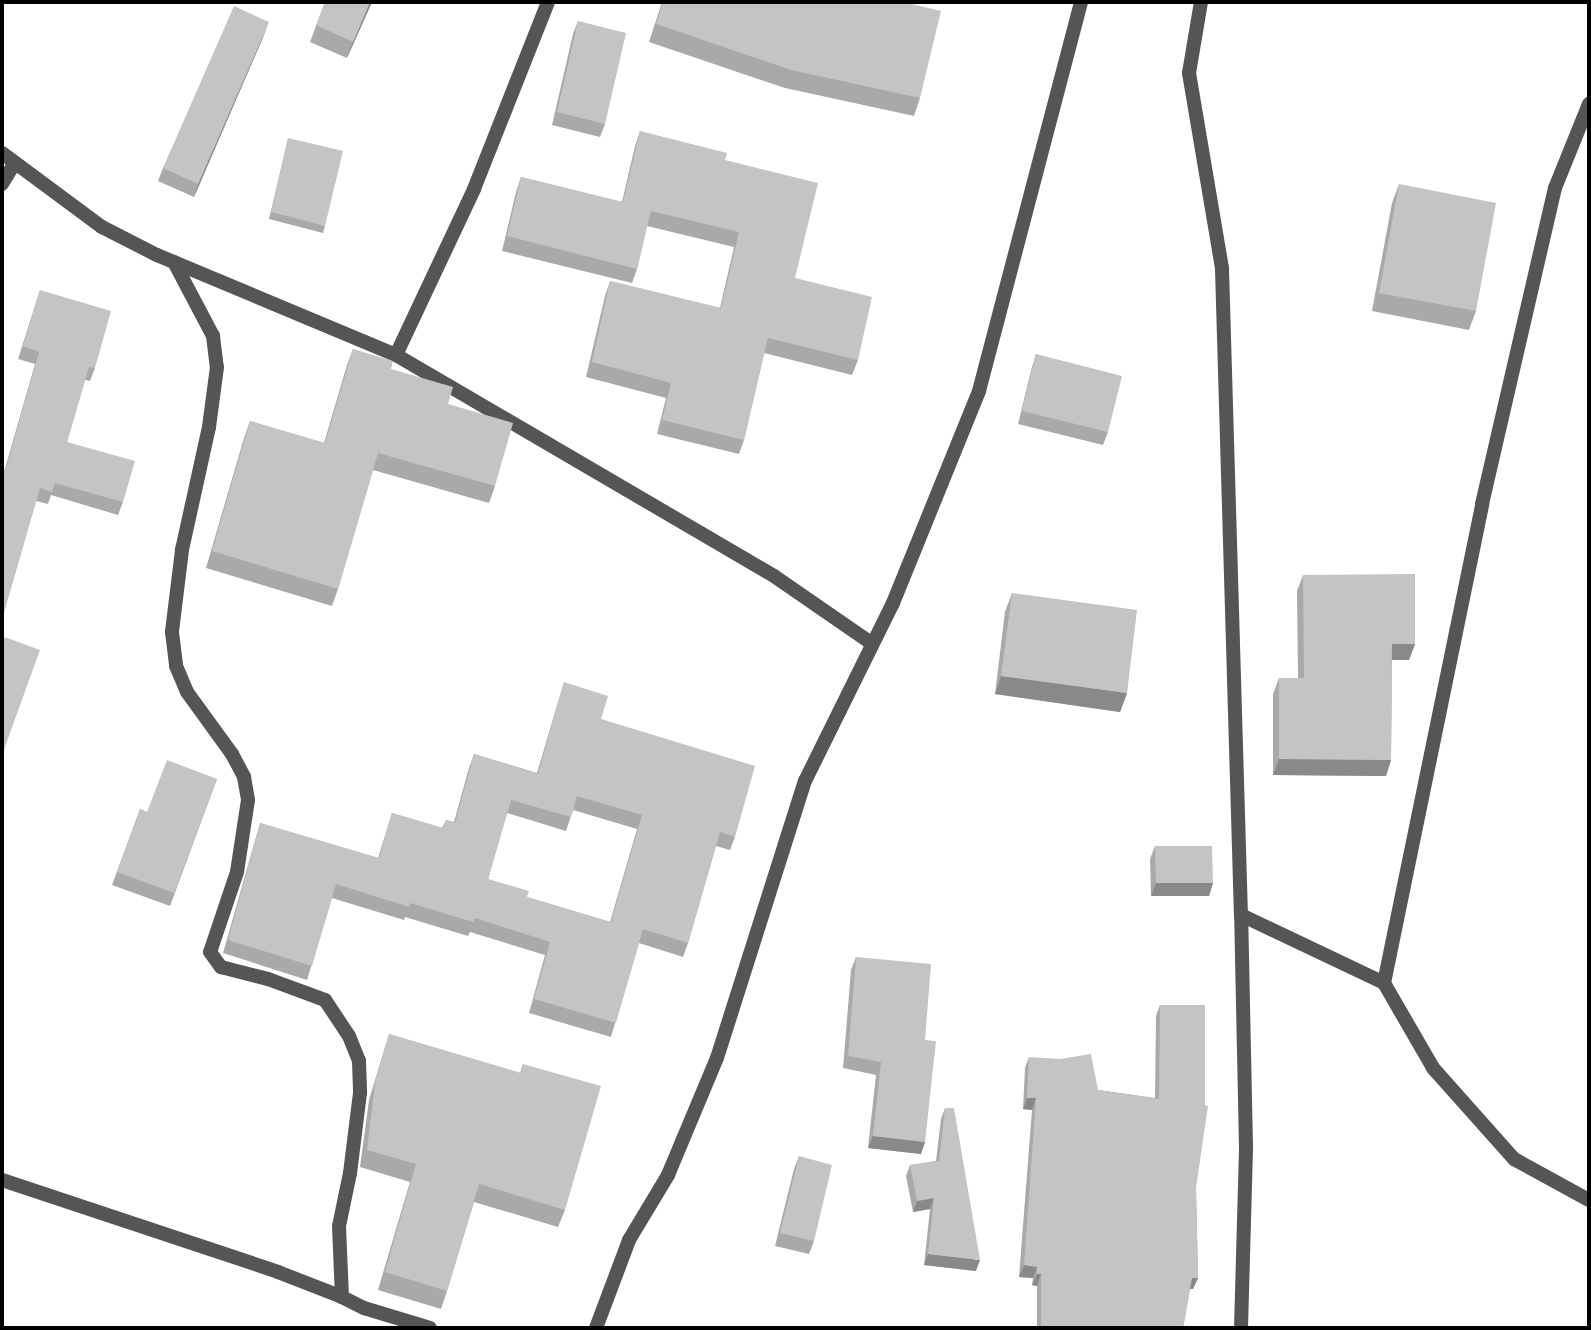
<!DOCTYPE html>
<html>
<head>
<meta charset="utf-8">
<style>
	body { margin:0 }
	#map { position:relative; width:1591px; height:1330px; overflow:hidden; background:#fff; font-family:"PT Sans",sans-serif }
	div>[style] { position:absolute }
	.street>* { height:14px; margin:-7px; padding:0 7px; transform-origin:7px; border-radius:7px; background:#555 }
	.wall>* { inset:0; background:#a9a9a9 }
	.shaded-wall>* { inset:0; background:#898989 }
	.building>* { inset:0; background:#c4c4c4 }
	span { translate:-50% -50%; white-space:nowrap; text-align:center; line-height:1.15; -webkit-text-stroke:5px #fff; paint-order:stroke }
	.frame { position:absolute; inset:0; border:4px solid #000; pointer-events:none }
</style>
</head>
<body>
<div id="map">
	<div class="street">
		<div style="left:1201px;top:2px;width:72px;rotate:99.6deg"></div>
		<div style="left:1189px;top:73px;width:199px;rotate:80.4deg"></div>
		<div style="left:1222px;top:269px;width:646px;rotate:88.32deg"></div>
		<div style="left:1241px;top:915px;width:158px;rotate:25.4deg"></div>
		<div style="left:1384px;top:983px;width:98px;rotate:60deg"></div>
		<div style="left:1433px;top:1068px;width:122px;rotate:48.3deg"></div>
		<div style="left:1514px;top:1159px;width:85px;rotate:28.7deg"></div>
		<div style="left:2px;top:153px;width:124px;rotate:36.5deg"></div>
		<div style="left:102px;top:227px;width:62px;rotate:27deg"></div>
		<div style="left:157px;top:255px;width:259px;rotate:22.7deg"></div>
		<div style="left:396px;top:355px;width:438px;rotate:30.3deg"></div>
		<div style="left:774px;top:576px;width:118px;rotate:34.6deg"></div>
		<div style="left:2px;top:184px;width:23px;rotate:-59deg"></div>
		<div style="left:174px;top:262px;width:84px;rotate:62.2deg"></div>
		<div style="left:213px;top:336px;width:31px;rotate:83deg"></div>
		<div style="left:217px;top:367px;width:61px;rotate:97.6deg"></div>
		<div style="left:209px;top:427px;width:126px;rotate:102.4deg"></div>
		<div style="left:182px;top:550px;width:83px;rotate:97deg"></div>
		<div style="left:172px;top:632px;width:34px;rotate:83deg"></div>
		<div style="left:176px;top:666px;width:28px;rotate:67deg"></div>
		<div style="left:187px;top:692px;width:77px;rotate:54deg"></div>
		<div style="left:232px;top:754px;width:26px;rotate:62deg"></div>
		<div style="left:244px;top:777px;width:23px;rotate:80deg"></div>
		<div style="left:248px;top:800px;width:73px;rotate:98.7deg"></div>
		<div style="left:237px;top:872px;width:84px;rotate:108.6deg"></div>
		<div style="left:210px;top:952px;width:19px;rotate:54deg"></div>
		<div style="left:221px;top:967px;width:49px;rotate:14.3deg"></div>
		<div style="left:268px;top:979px;width:61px;rotate:20.2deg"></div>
		<div style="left:325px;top:1000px;width:43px;rotate:56.3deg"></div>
		<div style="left:349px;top:1036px;width:27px;rotate:68deg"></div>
		<div style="left:359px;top:1061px;width:32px;rotate:88deg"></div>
		<div style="left:360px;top:1093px;width:81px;rotate:97.1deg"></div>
		<div style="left:350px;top:1173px;width:54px;rotate:101.7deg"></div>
		<div style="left:339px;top:1226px;width:71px;rotate:87.6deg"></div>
		<div style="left:342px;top:1297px;width:25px;rotate:27deg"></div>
		<div style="left:364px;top:1308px;width:69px;rotate:16.9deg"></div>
		<div style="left:396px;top:355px;width:183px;rotate:-64.8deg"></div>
		<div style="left:474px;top:189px;width:201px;rotate:-68.4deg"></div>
		<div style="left:1384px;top:983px;width:489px;rotate:-78.4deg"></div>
		<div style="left:1482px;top:504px;width:324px;rotate:-77deg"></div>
		<div style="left:1555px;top:188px;width:91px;rotate:-68deg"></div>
		<div style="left:2px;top:1180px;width:291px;rotate:18.4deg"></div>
		<div style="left:278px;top:1272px;width:69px;rotate:21.3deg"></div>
		<div style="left:596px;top:1328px;width:94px;rotate:-69.4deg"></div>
		<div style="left:629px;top:1240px;width:76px;rotate:-59deg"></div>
		<div style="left:668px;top:1175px;width:127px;rotate:-67.3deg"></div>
		<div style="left:717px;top:1058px;width:291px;rotate:-72.4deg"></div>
		<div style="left:805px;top:781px;width:199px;rotate:-63.7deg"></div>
		<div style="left:893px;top:603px;width:229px;rotate:-67.9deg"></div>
		<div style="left:979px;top:391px;width:402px;rotate:-75.3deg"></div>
		<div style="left:1241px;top:1328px;width:181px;rotate:-88.4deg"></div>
		<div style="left:1246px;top:1147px;width:232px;rotate:-91.2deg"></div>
	</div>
	<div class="wall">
		<div style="clip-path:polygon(325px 2px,372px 2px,347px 58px,310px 42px)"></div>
		<div style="clip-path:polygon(662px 2px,903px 2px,920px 98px,914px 116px,785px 88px,649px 42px)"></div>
		<div style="clip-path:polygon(578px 21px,605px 124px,600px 137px,552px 125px,573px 34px)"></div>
		<div style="clip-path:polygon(264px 35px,194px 197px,158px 181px,163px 168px)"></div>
		<div style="clip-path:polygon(640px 131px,725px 160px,795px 278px,858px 360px,852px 375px,764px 353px,744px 440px,739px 454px,657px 434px,666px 398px,586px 377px,605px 296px,610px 281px,720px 308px,734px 247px,647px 226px,637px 269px,632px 283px,502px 251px,516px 192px,521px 177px,622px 202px,635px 146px)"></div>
		<div style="clip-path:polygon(288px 139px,325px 226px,323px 233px,269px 219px)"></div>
		<div style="clip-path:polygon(1399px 184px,1476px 311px,1469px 330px,1372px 311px,1392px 203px)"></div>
		<div style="clip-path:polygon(40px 290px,95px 368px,90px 381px,85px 380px,67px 442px,123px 502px,118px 515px,51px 495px,48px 504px,36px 501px,2px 619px,2px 479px,35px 364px,18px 359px)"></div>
		<div style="clip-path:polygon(353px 349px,391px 369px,448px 404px,495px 486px,489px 503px,373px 470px,338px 589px,332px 606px,206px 568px,244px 438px,250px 421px,324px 443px,347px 365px)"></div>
		<div style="clip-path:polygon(1036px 354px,1108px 432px,1103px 445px,1018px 424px,1032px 367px)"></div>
		<div style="clip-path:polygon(1303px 575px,1415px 644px,1409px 660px,1392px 660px,1391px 760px,1386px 776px,1273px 775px,1273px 694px,1279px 678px,1298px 678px,1297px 591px)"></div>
		<div style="clip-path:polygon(1012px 593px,1127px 693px,1120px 712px,995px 694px,1005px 612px)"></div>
		<div style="clip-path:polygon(evenodd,564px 682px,601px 719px,735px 837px,730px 850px,716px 846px,688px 943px,683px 957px,639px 943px,611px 1037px,529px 1013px,545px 955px,470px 932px,468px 936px,405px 917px,404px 920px,332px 898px,307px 980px,223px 953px,256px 837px,260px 823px,378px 858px,392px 813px,442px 828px,446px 820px,454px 822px,469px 768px,474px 754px,537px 773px,564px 682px,573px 810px,637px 829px,610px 922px,527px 897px,488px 879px,507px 813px,566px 831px,573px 810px)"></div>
		<div style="clip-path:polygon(217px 779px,170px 906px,112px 885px,140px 809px,147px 812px)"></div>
		<div style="clip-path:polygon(1155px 846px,1213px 883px,1209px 896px,1151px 896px,1150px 859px)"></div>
		<div style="clip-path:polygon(856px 957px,925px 1040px,925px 1142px,921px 1154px,868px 1148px,876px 1075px,843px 1068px,851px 970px)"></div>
		<div style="clip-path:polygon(1160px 1005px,1196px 1188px,1198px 1278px,1193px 1289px,1190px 1289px,1183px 1328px,1037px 1328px,1037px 1286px,1032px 1285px,1033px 1278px,1019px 1277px,1032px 1110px,1023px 1109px,1025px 1068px,1029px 1057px,1098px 1090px,1155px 1098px,1156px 1016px)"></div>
		<div style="clip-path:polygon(389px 1034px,520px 1073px,523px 1064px,565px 1210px,558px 1227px,474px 1202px,447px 1291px,441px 1309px,378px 1290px,410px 1182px,360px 1167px,369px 1100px)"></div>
		<div style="clip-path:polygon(945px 1108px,976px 1271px,924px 1265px,930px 1209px,913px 1212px,906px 1176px,910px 1165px,936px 1161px,941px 1119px)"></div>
		<div style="clip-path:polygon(799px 1156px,814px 1241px,809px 1254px,775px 1246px,794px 1169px)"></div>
	</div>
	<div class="shaded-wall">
		<div style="clip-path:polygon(370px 2px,372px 2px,347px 58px,353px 42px)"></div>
		<div style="clip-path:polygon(269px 22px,264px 35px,194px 197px,198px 184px)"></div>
		<div style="clip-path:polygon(1392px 644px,1415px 644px,1409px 660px,1386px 660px)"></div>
		<div style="clip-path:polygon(1001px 676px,1127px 693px,1120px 712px,995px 694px)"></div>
		<div style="clip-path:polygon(1279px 759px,1391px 760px,1386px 776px,1273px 775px)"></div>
		<div style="clip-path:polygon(1156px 883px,1213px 883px,1209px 896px,1151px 896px)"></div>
		<div style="clip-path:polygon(1027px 1098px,1036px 1098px,1032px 1110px,1023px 1109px)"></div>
		<div style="clip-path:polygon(873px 1136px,925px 1142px,921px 1154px,868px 1148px)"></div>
		<div style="clip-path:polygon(934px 1198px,930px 1209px,913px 1212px,917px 1201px)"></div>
		<div style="clip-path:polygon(928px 1254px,980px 1260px,976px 1271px,924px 1265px)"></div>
		<div style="clip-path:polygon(1024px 1265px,1037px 1267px,1033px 1278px,1019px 1277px)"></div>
		<div style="clip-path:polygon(1037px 1274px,1041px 1274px,1037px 1286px,1032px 1285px)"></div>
		<div style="clip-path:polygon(1192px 1278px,1198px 1278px,1193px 1289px,1188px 1289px)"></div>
	</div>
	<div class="building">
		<div style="clip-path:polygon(325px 2px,370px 2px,353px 42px,316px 25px)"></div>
		<div style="clip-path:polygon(663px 2px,903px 2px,941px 11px,920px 98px,791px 70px,656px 24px)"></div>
		<div style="clip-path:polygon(234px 6px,269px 22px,198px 184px,163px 168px)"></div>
		<div style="clip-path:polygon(578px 21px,626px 33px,605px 124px,557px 112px)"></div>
		<div style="clip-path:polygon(640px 131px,727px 153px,725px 160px,818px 183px,795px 278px,872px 297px,858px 360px,768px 338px,744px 440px,662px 420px,671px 383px,592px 362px,610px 281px,721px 308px,739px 232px,651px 211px,637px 269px,507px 236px,521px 177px,623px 202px)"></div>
		<div style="clip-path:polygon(288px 138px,343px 151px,325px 226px,271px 212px)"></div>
		<div style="clip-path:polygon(1399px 184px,1496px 203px,1476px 311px,1379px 293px)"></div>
		<div style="clip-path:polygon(40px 290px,111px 311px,95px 368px,89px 367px,67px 442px,135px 461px,123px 502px,55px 483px,52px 492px,40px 488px,4px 612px,2px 611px,2px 482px,39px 352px,23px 346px)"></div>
		<div style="clip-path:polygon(353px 349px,393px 361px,391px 369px,453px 387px,448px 404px,513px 423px,495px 486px,378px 453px,338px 589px,212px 551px,250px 421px,325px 443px)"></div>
		<div style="clip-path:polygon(1036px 354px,1122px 376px,1108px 432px,1022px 411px)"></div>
		<div style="clip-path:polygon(1415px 574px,1415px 644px,1392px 644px,1391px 760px,1279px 759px,1279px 678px,1304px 678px,1303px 575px)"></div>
		<div style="clip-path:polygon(1012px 593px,1137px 610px,1127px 693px,1001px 676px)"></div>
		<div style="clip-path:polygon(5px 637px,40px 650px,2px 755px,2px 646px)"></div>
		<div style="clip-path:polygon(evenodd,564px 682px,608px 696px,601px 719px,755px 766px,735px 837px,720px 832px,688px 943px,643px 929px,616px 1023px,534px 999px,550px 942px,475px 918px,473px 922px,410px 903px,409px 907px,336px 884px,312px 966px,228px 940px,260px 823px,379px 858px,392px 813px,443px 828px,446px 820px,455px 823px,474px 754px,538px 774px,564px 682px,577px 796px,642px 815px,611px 922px,527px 897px,529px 891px,488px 879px,511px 800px,571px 817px,577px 796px)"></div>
		<div style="clip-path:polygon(167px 760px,217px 779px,174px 893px,117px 872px,140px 809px,147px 812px)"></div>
		<div style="clip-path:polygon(1155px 846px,1212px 846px,1213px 883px,1156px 883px)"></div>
		<div style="clip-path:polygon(856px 957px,931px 964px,925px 1040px,936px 1041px,925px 1142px,873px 1136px,881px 1062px,848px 1056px)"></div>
		<div style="clip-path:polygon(1160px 1005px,1205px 1005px,1205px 1105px,1208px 1106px,1196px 1188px,1198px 1278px,1192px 1278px,1183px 1328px,1041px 1328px,1041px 1274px,1037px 1274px,1037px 1267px,1024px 1265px,1036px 1098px,1027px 1098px,1029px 1057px,1060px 1059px,1091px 1054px,1098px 1090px,1159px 1099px)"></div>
		<div style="clip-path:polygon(389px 1034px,521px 1073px,523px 1064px,601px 1086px,565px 1210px,479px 1184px,447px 1291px,385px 1272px,416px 1164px,367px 1150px,375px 1082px)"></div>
		<div style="clip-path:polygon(945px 1108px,954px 1108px,980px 1260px,928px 1254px,934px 1198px,917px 1201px,910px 1165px,939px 1161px)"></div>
		<div style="clip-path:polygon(799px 1156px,832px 1165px,814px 1241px,780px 1233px)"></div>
	</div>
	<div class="frame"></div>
</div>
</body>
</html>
